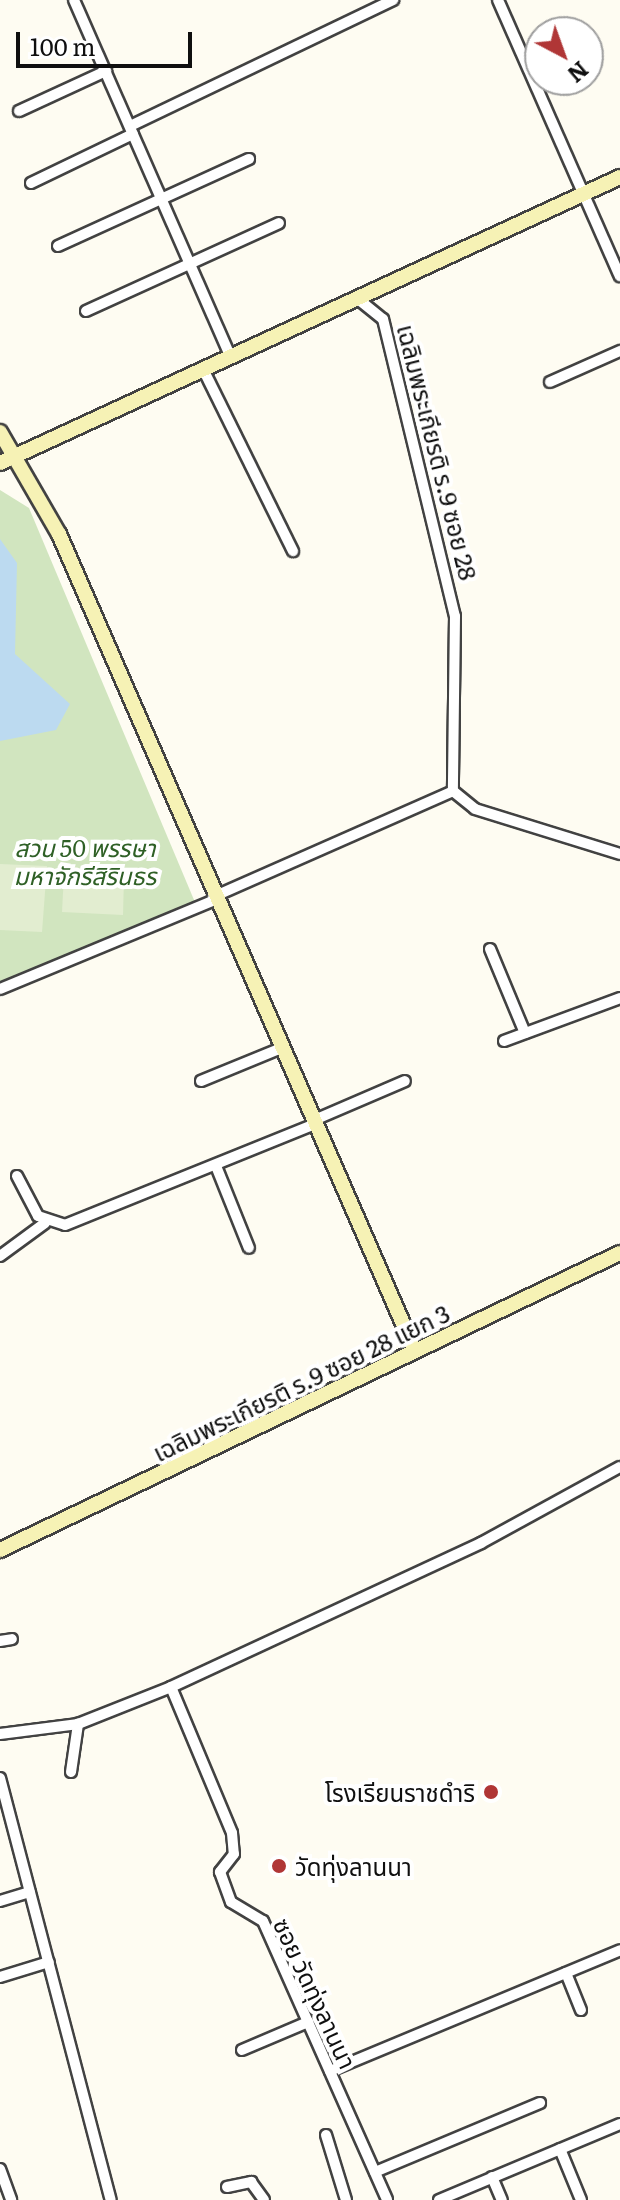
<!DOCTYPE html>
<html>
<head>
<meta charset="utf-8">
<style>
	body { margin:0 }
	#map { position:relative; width:620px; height:2200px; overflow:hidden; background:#fefcf2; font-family:Literata,"Noto Sans Thai",serif }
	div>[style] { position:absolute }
	.green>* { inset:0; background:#d1e5bf }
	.pitch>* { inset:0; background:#e2edd0 }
	.water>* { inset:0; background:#bcdaf0 }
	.roads { filter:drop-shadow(2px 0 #424242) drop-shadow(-2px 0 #424242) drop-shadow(0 2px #424242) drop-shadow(0 -2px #424242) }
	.street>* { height:10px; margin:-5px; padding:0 5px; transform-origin:5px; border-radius:5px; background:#fff }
	.secondary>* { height:14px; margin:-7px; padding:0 7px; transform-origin:7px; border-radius:7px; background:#f6f2b5 }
	.dots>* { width:22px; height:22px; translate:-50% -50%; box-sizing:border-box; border:4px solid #fff; border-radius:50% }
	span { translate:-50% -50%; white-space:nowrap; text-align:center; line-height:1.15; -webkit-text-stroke:8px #fff; paint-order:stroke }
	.street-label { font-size:24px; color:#0f0f0f }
	.park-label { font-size:24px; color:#2f6026; font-style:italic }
	.poi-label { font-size:24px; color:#0f0f0f }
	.right { translate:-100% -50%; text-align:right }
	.left { translate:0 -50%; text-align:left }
	.north { position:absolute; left:524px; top:16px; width:80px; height:80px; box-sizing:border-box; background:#fff; border:2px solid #9f9f9f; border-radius:50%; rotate:139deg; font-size:22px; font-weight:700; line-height:32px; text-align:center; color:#0f0f0f }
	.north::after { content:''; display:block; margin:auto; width:28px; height:36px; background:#b03636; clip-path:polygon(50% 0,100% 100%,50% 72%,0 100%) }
	.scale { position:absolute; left:16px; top:32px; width:176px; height:36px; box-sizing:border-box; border:4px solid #0f0f0f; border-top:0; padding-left:10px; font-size:24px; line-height:28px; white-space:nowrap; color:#0f0f0f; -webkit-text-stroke:6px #fff; paint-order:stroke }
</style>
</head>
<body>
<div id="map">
	<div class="green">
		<div style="clip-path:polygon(0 490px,29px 508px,197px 907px,0 987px)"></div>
	</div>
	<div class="pitch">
		<div style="clip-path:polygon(0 864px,47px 866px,42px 932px,0 930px)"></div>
		<div style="clip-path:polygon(64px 874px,124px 877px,123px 915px,62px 912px)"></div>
	</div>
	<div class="water">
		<div style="clip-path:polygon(0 539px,17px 563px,15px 654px,70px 704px,56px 730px,0 741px)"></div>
	</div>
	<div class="roads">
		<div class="street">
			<div style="left:74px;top:0;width:390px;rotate:66.3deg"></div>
			<div style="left:498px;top:0;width:302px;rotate:66.2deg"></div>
			<div style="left:19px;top:111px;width:96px;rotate:-24.7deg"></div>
			<div style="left:130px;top:126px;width:292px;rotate:-25.6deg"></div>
			<div style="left:31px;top:183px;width:113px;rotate:-25.7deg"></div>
			<div style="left:58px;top:246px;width:210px;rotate:-24.5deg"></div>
			<div style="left:358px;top:299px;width:32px;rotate:39deg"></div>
			<div style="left:383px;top:319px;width:306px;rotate:76.4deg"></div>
			<div style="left:455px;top:616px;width:175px;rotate:90.7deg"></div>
			<div style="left:453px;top:791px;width:28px;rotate:39deg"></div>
			<div style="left:475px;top:809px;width:152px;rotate:17.2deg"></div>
			<div style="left:86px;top:311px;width:212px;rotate:-24.5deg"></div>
			<div style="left:204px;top:371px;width:201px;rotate:63.7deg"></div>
			<div style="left:550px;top:382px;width:77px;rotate:-23.9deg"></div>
			<div style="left:213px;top:897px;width:262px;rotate:-23.8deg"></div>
			<div style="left:490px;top:949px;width:91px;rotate:67.4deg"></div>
			<div style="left:0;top:989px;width:233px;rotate:-22.5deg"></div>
			<div style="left:504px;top:1041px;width:124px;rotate:-20.3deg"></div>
			<div style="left:201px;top:1081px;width:84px;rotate:-22.3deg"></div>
			<div style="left:312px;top:1121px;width:101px;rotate:-23.3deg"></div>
			<div style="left:216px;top:1166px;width:88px;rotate:68.1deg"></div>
			<div style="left:17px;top:1176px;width:45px;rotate:62.3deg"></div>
			<div style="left:38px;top:1216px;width:28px;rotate:18deg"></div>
			<div style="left:65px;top:1225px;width:266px;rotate:-22deg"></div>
			<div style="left:0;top:1256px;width:56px;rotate:-36.3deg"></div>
			<div style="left:0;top:1641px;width:12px;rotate:-9deg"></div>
			<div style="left:171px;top:1687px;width:158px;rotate:67.3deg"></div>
			<div style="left:232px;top:1833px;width:21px;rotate:85deg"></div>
			<div style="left:234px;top:1854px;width:23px;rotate:128deg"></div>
			<div style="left:220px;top:1872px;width:32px;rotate:70deg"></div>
			<div style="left:231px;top:1902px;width:37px;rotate:31deg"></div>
			<div style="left:263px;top:1921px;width:305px;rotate:66deg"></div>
			<div style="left:0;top:1734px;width:79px;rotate:-7.3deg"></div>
			<div style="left:78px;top:1724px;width:100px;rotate:-21.7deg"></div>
			<div style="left:171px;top:1687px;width:342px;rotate:-24.9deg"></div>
			<div style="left:481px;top:1543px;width:158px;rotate:-28.7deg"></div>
			<div style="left:71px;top:1772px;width:49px;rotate:-81.7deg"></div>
			<div style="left:0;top:1778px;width:436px;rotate:75.3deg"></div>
			<div style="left:0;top:1901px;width:31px;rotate:-17deg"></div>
			<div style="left:566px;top:1973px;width:40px;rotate:68deg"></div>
			<div style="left:0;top:1977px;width:51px;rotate:-17deg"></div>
			<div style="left:242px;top:2050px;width:72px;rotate:-23deg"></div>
			<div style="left:330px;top:2071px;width:314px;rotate:-22.6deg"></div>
			<div style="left:326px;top:2135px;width:68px;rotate:72.9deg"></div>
			<div style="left:560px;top:2149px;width:55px;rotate:67.6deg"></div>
			<div style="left:0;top:2169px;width:33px;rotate:70deg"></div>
			<div style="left:375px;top:2172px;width:179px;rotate:-22.7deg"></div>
			<div style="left:492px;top:2177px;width:25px;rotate:67deg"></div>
			<div style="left:227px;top:2187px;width:25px;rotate:-12deg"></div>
			<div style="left:251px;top:2182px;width:22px;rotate:54deg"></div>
			<div style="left:439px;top:2200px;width:196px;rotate:-22.8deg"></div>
		</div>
		<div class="secondary">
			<div style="left:0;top:432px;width:118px;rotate:60deg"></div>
			<div style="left:59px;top:534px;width:891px;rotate:66.46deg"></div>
			<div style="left:0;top:463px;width:683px;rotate:-24.76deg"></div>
			<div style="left:0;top:1550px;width:687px;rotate:-25.6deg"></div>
		</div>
	</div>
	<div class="dots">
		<div style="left:491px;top:1792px;background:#b03636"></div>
		<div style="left:279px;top:1866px;background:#b03636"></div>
	</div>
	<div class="street-label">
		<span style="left:438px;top:452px;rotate:76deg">เฉลิมพระเกียรติ ร.9 ซอย 28</span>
		<span style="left:301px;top:1382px;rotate:-26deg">เฉลิมพระเกียรติ ร.9 ซอย 28 แยก 3</span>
		<span style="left:316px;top:1993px;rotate:65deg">ซอย วัดทุ่งลานนา</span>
	</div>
	<div class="park-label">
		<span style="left:85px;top:861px">สวน 50 พรรษา<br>มหาจักรีสิรินธร</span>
	</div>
	<div class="poi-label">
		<span class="right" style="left:475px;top:1792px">โรงเรียนราชดำริ</span>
		<span class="left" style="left:295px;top:1866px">วัดทุ่งลานนา</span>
	</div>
	<div class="north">N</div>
	<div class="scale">100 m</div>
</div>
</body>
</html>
